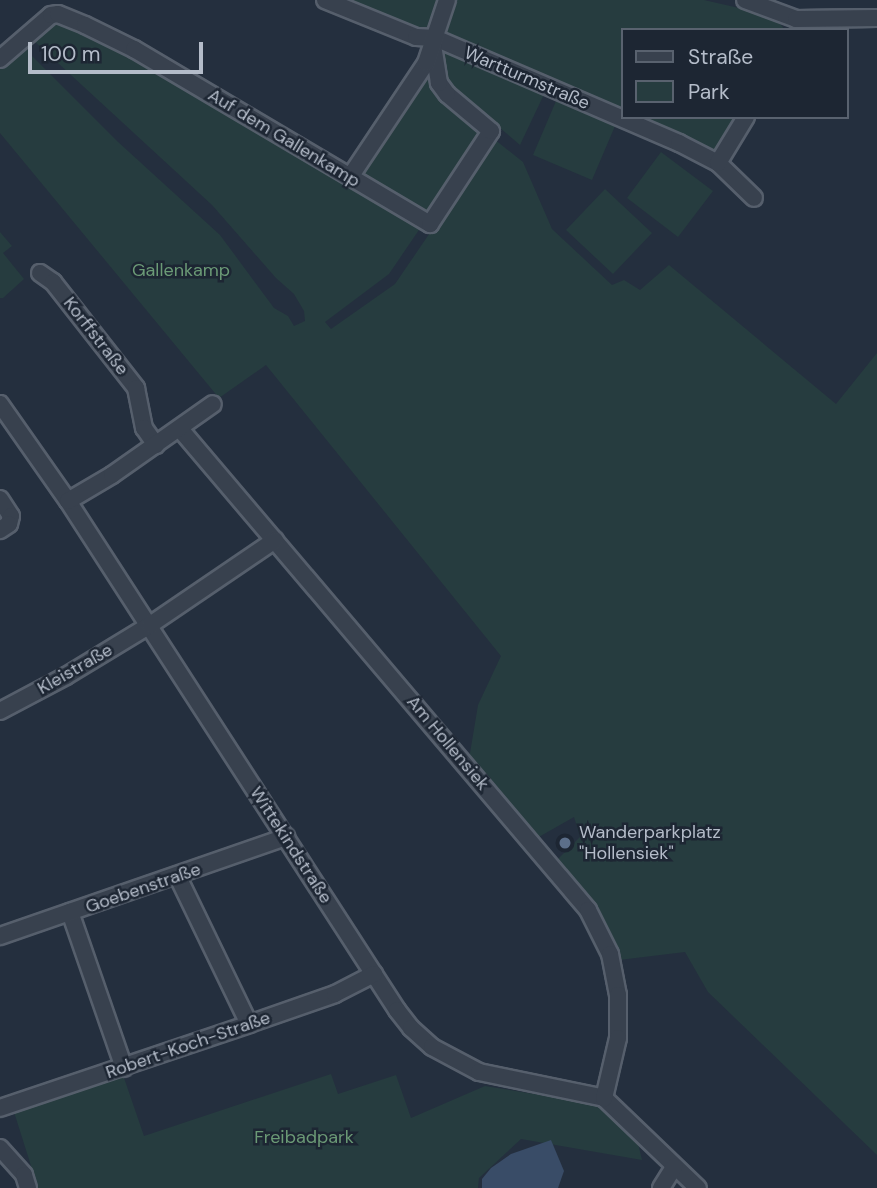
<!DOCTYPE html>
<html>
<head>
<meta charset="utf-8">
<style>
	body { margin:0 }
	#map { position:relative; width:877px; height:1188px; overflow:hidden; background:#242f3e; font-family:"DM Sans",sans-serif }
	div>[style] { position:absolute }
	.green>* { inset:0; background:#263c3f }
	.water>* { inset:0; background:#394c67 }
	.roads { filter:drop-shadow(2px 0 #565f6c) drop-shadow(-2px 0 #565f6c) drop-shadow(0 2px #565f6c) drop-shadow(0 -2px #565f6c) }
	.minor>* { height:16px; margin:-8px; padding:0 8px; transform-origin:8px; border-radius:8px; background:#38414e }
	.dots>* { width:19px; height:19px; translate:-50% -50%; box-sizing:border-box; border:4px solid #1d2633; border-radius:50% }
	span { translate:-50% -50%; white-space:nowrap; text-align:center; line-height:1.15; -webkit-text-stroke:5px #1d2633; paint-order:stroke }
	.street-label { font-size:18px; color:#b4bcc9 }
	.park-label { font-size:18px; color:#6b9a76 }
	.poi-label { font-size:18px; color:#b4bcc9 }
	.left { translate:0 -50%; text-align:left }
	.legend { position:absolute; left:621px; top:28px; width:228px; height:91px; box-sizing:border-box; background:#1d2633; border:2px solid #59626f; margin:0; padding:9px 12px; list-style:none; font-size:21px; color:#b4bcc9 }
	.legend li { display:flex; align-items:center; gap:14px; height:35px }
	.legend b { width:35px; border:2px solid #59626f }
	.scale { position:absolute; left:28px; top:42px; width:175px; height:32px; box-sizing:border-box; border:4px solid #b4bcc9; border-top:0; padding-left:9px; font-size:21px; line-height:24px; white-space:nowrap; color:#b4bcc9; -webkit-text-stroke:5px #1d2633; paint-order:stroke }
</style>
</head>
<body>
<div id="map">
	<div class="green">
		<div style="clip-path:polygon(335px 0,439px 0,432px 27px,424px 33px)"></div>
		<div style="clip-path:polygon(456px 0,704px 0,765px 14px,777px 20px,785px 30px,623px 30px,623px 115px,446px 35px)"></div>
		<div style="clip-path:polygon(evenodd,54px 19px,117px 46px,423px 224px,389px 274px,325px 322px,331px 329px,395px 284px,494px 139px,523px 162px,552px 229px,612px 285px,624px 280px,640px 290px,669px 265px,836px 404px,877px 353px,877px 1155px,708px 992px,685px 952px,619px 960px,601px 916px,556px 861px,580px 837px,574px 817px,537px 838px,469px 759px,478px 705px,501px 656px,266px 365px,219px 398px,0 133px,0 65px,54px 19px,33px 40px,212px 205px,276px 278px,294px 294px,304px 311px,305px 321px,294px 326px,288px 316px,274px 308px,220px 235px,117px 141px,29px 53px,25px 44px,33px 40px)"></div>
		<div style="clip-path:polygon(446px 45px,547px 88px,520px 145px,448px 83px,441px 54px)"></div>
		<div style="clip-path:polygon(424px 74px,438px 96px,484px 131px,428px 216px,357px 174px)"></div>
		<div style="clip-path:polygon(556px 101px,615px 126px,592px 180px,533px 155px)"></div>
		<div style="clip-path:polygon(629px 117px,741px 117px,713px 154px)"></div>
		<div style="clip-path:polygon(661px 152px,713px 191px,678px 237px,627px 198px)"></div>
		<div style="clip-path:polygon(605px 189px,652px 233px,613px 274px,566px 230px)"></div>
		<div style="clip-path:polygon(0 232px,12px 246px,3px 253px,24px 279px,3px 298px,0 298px)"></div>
		<div style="clip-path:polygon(331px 1074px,338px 1094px,396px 1075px,411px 1118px,485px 1086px,602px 1105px,637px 1139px,642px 1160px,521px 1139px,479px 1178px,478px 1188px,38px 1188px,14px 1112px,123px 1075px,144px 1136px)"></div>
	</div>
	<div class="water">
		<div style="clip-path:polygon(551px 1140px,564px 1171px,558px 1188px,482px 1188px,482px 1179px,491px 1168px,511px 1154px)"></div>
	</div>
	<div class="roads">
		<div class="minor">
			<div style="left:325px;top:0;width:98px;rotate:22.1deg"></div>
			<div style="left:416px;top:37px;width:19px;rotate:3deg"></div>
			<div style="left:435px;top:38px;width:266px;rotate:23.3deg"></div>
			<div style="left:679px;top:143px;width:44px;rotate:27.1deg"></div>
			<div style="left:718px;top:163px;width:50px;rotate:44.2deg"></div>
			<div style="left:745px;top:0;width:54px;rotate:20.4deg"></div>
			<div style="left:796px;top:19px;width:81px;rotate:-0.7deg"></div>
			<div style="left:0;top:59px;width:67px;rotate:-40.8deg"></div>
			<div style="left:51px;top:15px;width:7px;rotate:-8deg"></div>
			<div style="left:58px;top:14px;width:29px;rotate:22deg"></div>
			<div style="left:85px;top:25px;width:55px;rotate:26.1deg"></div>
			<div style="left:134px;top:49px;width:344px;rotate:30.6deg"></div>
			<div style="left:430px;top:224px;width:111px;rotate:-56.7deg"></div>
			<div style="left:491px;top:131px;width:57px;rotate:-139.9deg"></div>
			<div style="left:447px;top:94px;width:14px;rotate:-126deg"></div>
			<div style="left:439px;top:83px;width:39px;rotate:-99deg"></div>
			<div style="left:718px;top:163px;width:54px;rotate:-58.7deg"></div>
			<div style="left:350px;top:177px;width:137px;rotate:-56.3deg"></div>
			<div style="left:426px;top:63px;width:66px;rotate:-71.6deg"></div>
			<div style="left:40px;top:273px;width:16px;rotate:35deg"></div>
			<div style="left:53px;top:282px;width:135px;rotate:51.9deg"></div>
			<div style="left:136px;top:388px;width:41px;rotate:78.7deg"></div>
			<div style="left:144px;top:428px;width:21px;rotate:55deg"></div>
			<div style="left:0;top:404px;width:118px;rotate:55deg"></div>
			<div style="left:68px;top:501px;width:606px;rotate:57.12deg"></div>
			<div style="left:397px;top:1010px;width:23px;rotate:52deg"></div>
			<div style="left:411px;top:1028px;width:28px;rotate:42deg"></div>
			<div style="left:432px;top:1047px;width:53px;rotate:28deg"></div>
			<div style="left:479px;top:1072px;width:128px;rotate:11.7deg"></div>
			<div style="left:604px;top:1098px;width:130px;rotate:43.8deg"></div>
			<div style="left:180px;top:429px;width:631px;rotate:49.69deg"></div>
			<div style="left:588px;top:910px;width:49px;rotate:63.4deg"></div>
			<div style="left:610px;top:954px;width:42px;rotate:79deg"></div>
			<div style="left:618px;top:995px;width:43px;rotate:90deg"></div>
			<div style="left:618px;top:1038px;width:62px;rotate:103.1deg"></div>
			<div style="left:0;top:499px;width:20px;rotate:57deg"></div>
			<div style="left:11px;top:516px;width:8px;rotate:104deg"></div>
			<div style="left:9px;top:524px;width:11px;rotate:146deg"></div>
			<div style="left:68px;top:501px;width:51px;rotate:-30.6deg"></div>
			<div style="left:112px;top:475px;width:123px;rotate:-35.1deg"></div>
			<div style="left:0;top:711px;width:75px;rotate:-27.9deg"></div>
			<div style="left:66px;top:676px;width:98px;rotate:-31.3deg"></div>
			<div style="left:150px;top:625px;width:151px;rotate:-34.2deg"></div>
			<div style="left:178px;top:877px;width:163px;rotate:64.2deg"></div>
			<div style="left:70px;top:912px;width:165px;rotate:70.9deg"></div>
			<div style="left:0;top:936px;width:303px;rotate:-19.1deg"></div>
			<div style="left:0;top:1108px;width:263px;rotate:-18.6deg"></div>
			<div style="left:249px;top:1024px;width:91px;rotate:-19.2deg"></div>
			<div style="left:335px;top:994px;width:44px;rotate:-27.1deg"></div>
			<div style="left:0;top:1148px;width:36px;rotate:48deg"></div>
			<div style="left:24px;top:1175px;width:14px;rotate:73deg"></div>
			<div style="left:661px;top:1188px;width:25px;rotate:-58deg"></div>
		</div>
	</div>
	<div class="dots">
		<div style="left:565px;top:843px;background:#5c6f8a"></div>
	</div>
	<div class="street-label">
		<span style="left:527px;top:78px;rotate:23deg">Wartturmstraße</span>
		<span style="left:284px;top:138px;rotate:31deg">Auf dem Gallenkamp</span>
		<span style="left:96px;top:336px;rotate:52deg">Korffstraße</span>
		<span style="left:75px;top:669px;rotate:-30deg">Kleistraße</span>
		<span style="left:448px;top:743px;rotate:50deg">Am Hollensiek</span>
		<span style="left:291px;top:845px;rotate:57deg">Wittekindstraße</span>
		<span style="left:143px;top:888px;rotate:-19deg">Goebenstraße</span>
		<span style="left:188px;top:1045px;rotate:-19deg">Robert-Koch-Straße</span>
	</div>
	<div class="park-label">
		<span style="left:181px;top:270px">Gallenkamp</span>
		<span style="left:304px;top:1137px">Freibadpark</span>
	</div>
	<div class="poi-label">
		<span class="left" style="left:579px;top:843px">Wanderparkplatz<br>"Hollensiek"</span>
	</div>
	<ul class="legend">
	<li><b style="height:9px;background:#38414e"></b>Straße</li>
	<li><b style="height:19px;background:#263c3f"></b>Park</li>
	</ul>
	<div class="scale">100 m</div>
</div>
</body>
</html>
